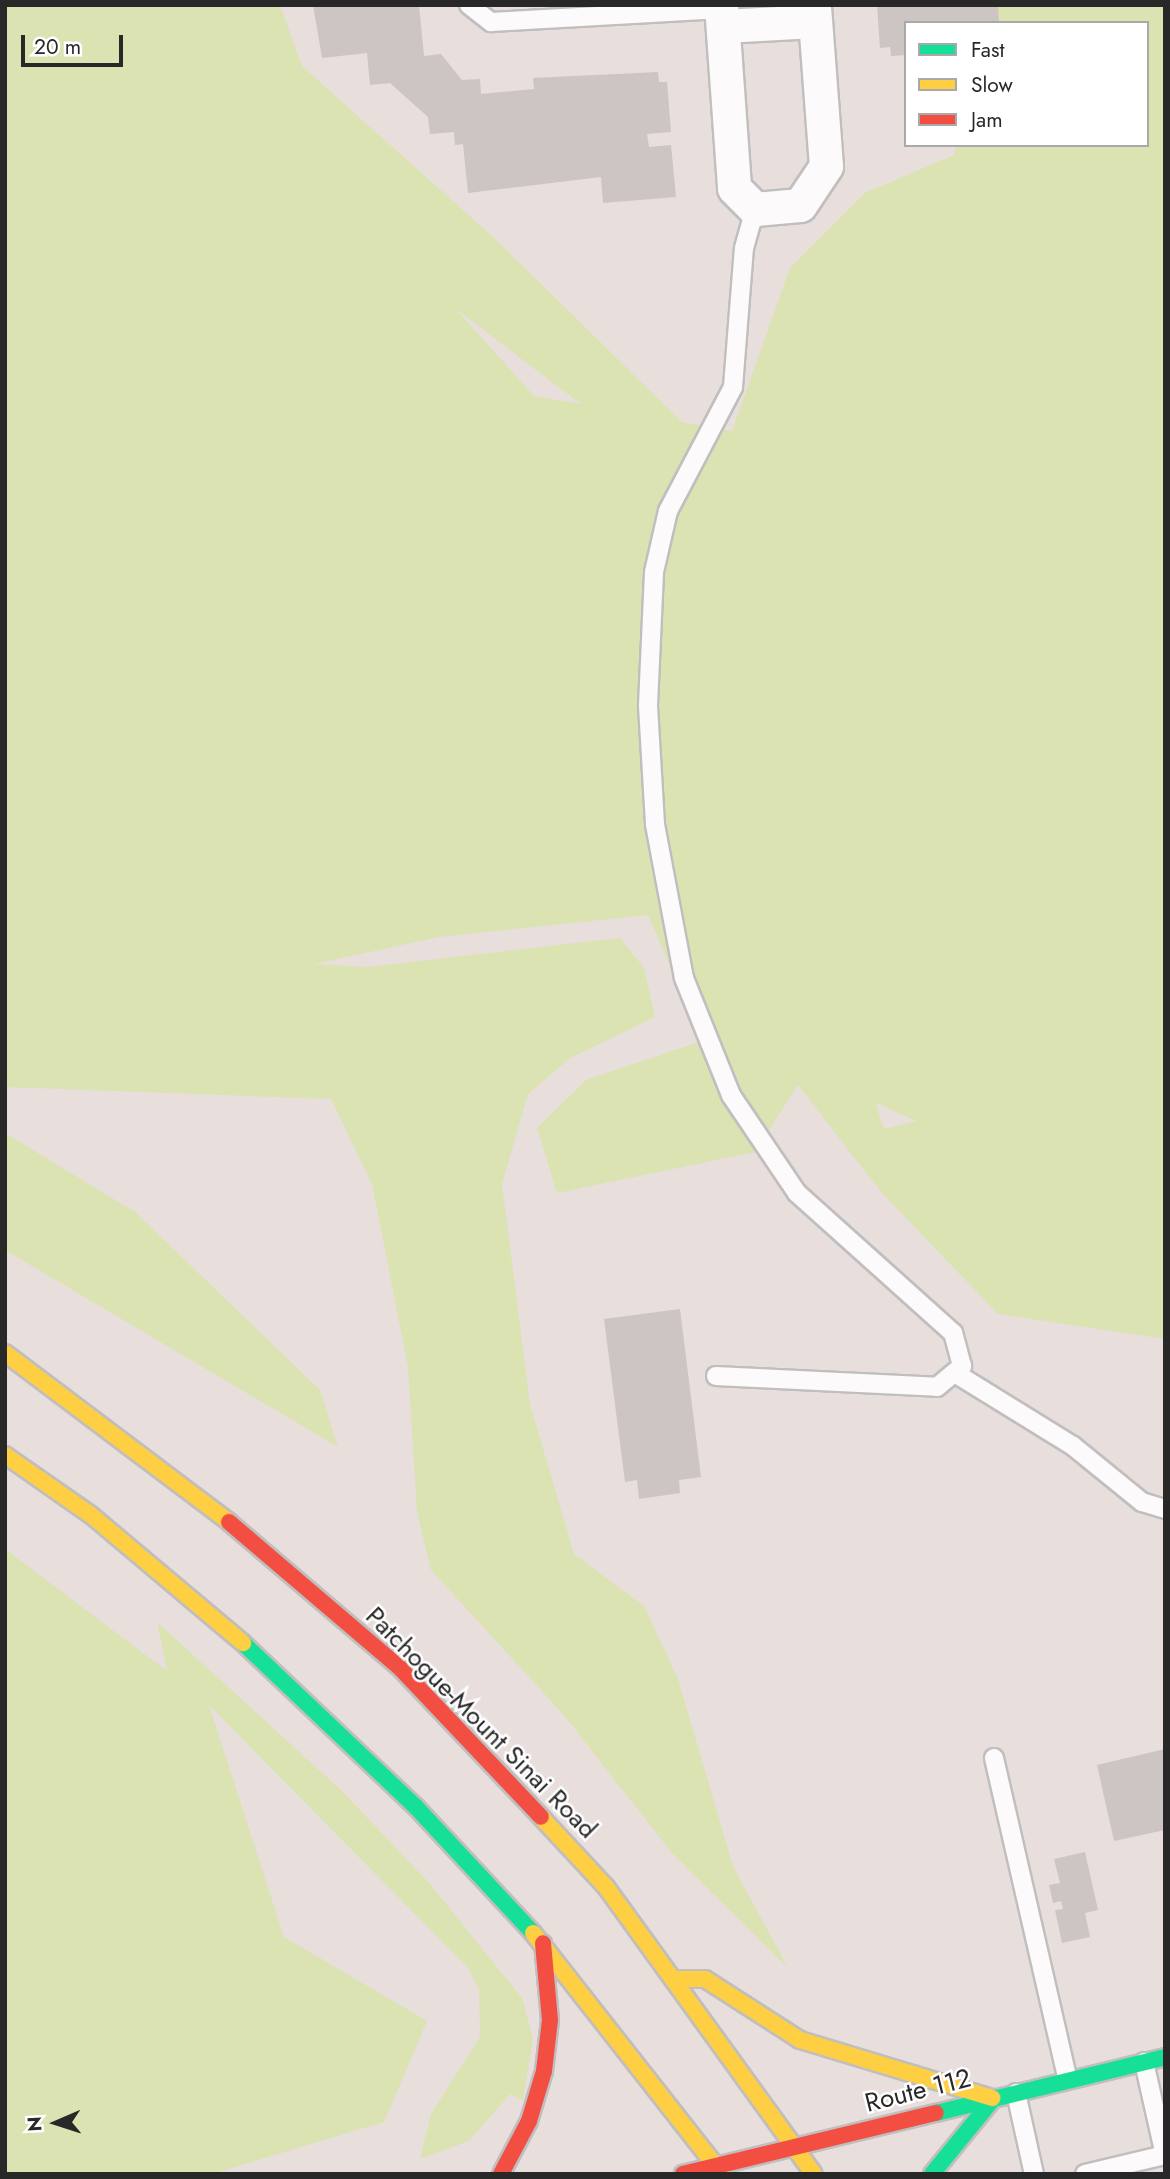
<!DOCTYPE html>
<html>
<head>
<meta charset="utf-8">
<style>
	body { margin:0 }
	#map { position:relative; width:1170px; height:2179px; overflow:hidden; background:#e8dedc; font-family:Jost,sans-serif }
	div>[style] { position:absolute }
	.green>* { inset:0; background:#dbe3b2 }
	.building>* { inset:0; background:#ccc5c4 }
	.roads { filter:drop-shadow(2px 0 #c0bebe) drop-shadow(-2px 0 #c0bebe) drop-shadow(0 2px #c0bebe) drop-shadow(0 -2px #c0bebe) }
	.lane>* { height:18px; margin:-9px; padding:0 9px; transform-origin:9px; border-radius:9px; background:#fcfafa }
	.street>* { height:33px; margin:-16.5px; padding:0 16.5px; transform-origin:16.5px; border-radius:16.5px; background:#fcfafa }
	.fast>* { height:16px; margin:-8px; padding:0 8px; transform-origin:8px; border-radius:8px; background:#16e098 }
	.slow>* { height:16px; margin:-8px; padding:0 8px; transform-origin:8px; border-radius:8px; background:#ffcf43 }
	.jam>* { height:16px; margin:-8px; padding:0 8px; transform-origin:8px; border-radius:8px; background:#f24e42 }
	span { translate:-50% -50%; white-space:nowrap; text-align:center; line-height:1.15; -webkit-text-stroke:5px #fff; paint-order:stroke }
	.street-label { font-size:26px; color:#282828 }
	.frame { position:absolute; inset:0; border:7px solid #282828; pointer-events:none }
	.legend { position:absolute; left:904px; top:21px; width:245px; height:126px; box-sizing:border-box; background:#fff; border:2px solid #a9a9a9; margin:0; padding:9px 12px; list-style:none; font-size:21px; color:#282828 }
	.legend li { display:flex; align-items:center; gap:14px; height:35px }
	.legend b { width:35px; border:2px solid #a9a9a9 }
	.north { position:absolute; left:21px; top:2088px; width:70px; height:70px; -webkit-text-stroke:5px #fff; paint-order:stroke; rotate:267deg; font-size:19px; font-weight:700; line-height:28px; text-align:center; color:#282828 }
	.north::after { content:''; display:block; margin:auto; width:24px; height:32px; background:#282828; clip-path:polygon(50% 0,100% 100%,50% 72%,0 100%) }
	.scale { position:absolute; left:21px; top:35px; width:102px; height:32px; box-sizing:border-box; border:4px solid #282828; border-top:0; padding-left:9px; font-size:21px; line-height:24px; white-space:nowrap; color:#282828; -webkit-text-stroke:5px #fff; paint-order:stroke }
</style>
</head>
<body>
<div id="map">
	<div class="green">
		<div style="clip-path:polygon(evenodd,5px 5px,280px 5px,302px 66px,493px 237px,682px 422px,732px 431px,790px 268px,865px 193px,954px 155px,956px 145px,1147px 145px,1147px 23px,981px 23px,984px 5px,1165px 5px,1165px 1339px,998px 1314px,881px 1192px,798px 1085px,755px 1152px,557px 1193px,537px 1128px,586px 1080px,702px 1041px,648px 915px,439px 937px,314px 964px,367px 967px,620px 938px,644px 968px,655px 1017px,570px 1058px,528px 1094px,502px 1184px,530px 1404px,574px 1554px,644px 1606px,678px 1679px,733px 1866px,788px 1968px,672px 1853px,563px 1714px,431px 1570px,417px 1512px,408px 1367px,372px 1184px,331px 1099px,5px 1087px,5px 5px,455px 308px,549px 380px,581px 404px,534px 396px,455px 308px,5px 5px,875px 1102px,916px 1121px,917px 1121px,884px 1129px,875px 1102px)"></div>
		<div style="clip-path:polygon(5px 1133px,135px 1212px,320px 1390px,338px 1447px,5px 1250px)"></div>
		<div style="clip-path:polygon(5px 1549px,167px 1671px,157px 1622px,342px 1791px,430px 1884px,522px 1998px,533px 2039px,523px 2101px,510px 2094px,469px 2141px,420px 2159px,431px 2114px,480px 2037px,479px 1990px,469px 1969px,209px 1705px,284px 1937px,427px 2021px,384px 2122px,212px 2174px,5px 2174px)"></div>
	</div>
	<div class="building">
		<div style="clip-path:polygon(313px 5px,419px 5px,424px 56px,441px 54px,462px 80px,480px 79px,481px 94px,534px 89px,533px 78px,658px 72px,659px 82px,667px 82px,671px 132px,647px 134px,649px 147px,671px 145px,676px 197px,603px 203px,601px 177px,468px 193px,463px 144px,455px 145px,454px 132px,430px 134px,428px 117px,390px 83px,370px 85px,367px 53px,322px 58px)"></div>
		<div style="clip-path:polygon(877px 5px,998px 5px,999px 23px,906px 23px,906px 55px,891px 56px,890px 47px,880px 48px)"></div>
		<div style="clip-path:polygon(680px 1309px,701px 1477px,679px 1480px,680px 1493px,639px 1499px,637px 1480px,625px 1482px,604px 1319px)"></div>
		<div style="clip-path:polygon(1165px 1749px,1165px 1830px,1114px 1841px,1097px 1765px)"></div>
		<div style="clip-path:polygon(1085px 1852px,1098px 1910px,1085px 1913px,1090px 1937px,1062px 1943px,1055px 1910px,1063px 1909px,1061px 1901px,1053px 1903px,1049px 1885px,1060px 1883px,1054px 1859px)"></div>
	</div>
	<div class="roads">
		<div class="lane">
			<div style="left:469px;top:5px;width:28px;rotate:38deg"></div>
			<div style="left:491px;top:22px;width:231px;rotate:-3.2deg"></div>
			<div style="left:958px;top:1375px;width:135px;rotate:31.7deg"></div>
			<div style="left:1073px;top:1446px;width:89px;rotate:39.1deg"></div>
			<div style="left:1142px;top:1502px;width:24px;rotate:17deg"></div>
			<div style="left:716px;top:1376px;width:221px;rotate:2.8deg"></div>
			<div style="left:937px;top:1387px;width:33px;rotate:-40deg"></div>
			<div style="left:962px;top:1366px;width:34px;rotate:-105deg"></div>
			<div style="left:953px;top:1333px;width:210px;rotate:-138.1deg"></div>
			<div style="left:797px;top:1193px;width:118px;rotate:-124deg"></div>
			<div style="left:731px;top:1095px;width:126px;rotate:-111.9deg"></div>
			<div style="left:684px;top:978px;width:157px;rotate:-100.7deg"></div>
			<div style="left:655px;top:824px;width:119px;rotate:-93.4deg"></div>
			<div style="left:648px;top:705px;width:133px;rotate:-87.4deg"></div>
			<div style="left:654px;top:572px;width:63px;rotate:-77.1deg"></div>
			<div style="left:668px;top:511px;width:140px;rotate:-62.3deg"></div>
			<div style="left:733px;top:387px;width:139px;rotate:-85.5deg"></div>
			<div style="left:744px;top:248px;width:41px;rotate:-74.2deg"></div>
			<div style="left:994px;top:1758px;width:330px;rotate:77.1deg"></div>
			<div style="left:1144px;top:2062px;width:95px;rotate:77.3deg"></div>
			<div style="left:1016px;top:2093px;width:83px;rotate:77.5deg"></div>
			<div style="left:1085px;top:2174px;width:82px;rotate:-13.4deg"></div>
		</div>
		<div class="street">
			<div style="left:721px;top:5px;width:183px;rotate:85.9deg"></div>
			<div style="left:734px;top:188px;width:30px;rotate:45deg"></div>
			<div style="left:755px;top:209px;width:45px;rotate:-5.1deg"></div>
			<div style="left:800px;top:205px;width:47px;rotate:-56.3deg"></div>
			<div style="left:826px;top:166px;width:161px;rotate:-94.3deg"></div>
			<div style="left:723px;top:26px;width:92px;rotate:-3.1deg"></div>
		</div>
		<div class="fast">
			<div style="left:243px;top:1643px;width:237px;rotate:43.5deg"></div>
			<div style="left:415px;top:1806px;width:173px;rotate:47.1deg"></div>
			<div style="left:936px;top:2113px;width:236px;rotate:-13.7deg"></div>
			<div style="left:932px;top:2174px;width:98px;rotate:-50.8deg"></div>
		</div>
		<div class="slow">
			<div style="left:5px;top:1353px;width:281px;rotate:37deg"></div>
			<div style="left:5px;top:1455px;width:105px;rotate:34.9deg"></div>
			<div style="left:91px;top:1515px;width:199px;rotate:40.1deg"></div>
			<div style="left:541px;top:1817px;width:96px;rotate:47.1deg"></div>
			<div style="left:606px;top:1887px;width:354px;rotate:54.1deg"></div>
			<div style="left:533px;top:1933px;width:306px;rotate:51.9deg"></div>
			<div style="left:677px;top:1979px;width:28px"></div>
			<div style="left:705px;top:1979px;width:113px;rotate:32.7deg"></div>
			<div style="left:800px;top:2040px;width:201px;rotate:16.8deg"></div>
		</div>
		<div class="jam">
			<div style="left:229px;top:1522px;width:228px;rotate:40.5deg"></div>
			<div style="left:402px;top:1670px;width:202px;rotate:46.6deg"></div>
			<div style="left:501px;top:2174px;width:60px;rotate:-62.2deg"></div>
			<div style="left:529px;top:2121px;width:52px;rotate:-73.3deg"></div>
			<div style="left:544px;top:2071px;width:51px;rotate:-83.3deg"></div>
			<div style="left:550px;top:2020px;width:77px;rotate:-95.2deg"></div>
			<div style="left:683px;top:2174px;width:260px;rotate:-13.6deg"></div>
		</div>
	</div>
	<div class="street-label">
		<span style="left:481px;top:1723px;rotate:45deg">Patchogue-Mount Sinai Road</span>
		<span style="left:918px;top:2091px;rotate:-14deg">Route 112</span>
	</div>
	<div class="frame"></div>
	<ul class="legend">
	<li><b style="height:9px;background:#16e098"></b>Fast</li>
	<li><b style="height:9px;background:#ffcf43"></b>Slow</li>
	<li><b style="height:9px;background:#f24e42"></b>Jam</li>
	</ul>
	<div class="north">N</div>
	<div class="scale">20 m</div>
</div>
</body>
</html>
